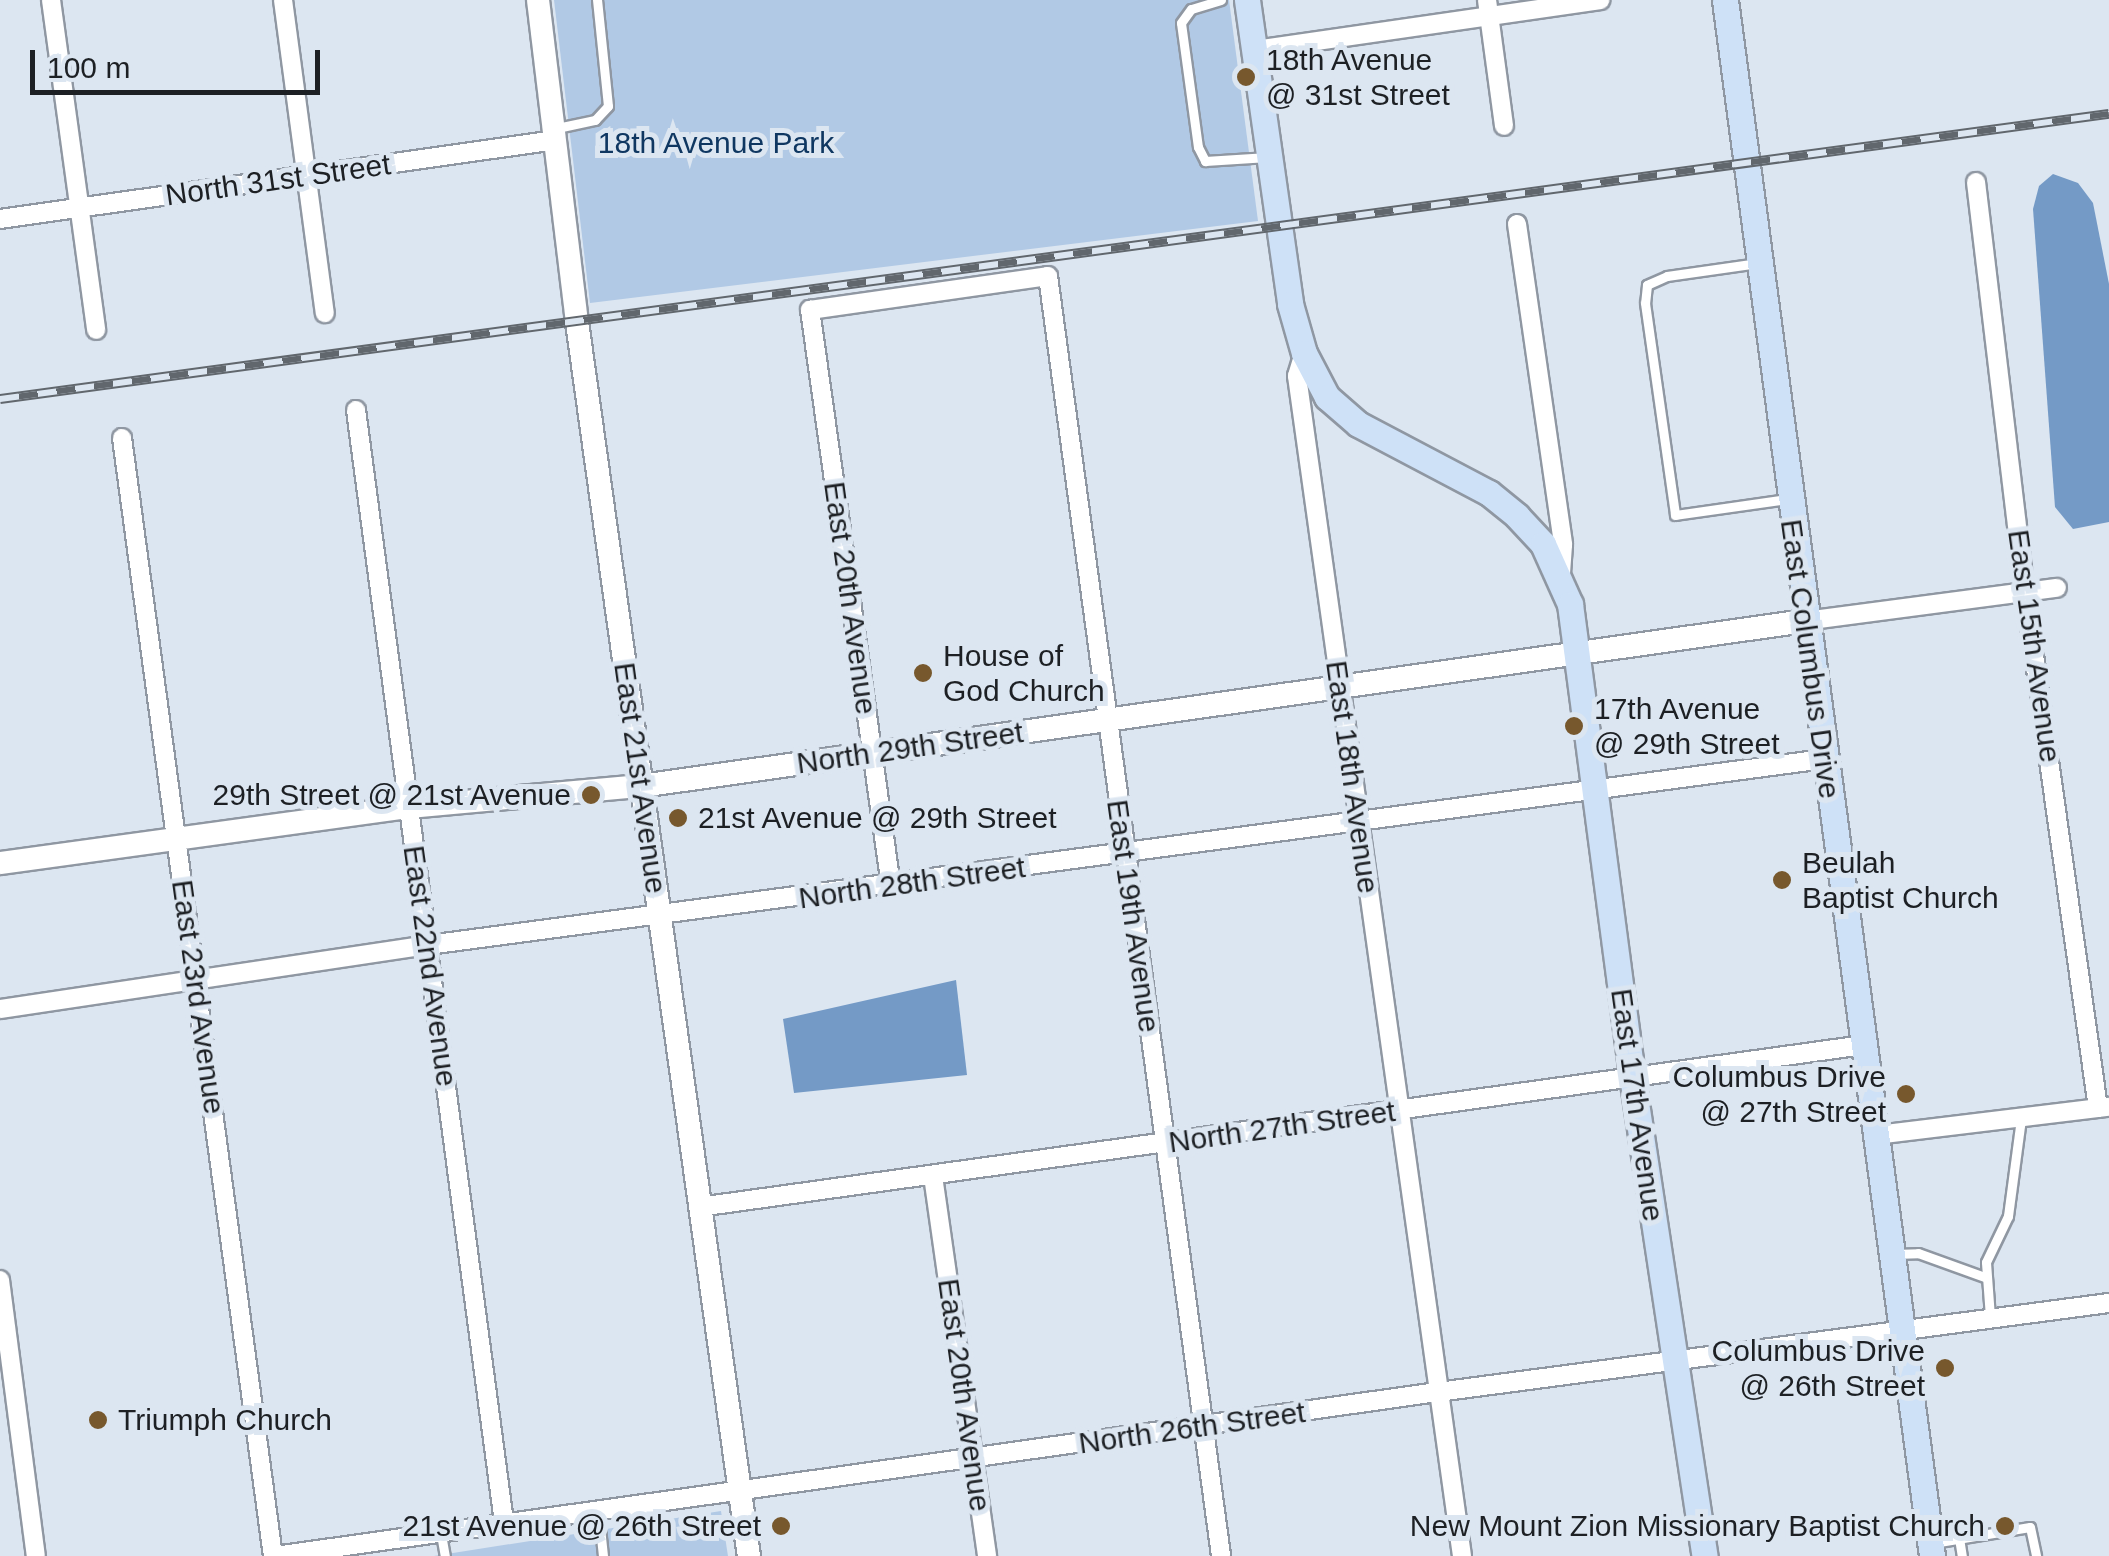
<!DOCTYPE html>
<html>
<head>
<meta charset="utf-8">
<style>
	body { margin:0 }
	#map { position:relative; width:2109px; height:1556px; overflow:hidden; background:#dce6f1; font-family:Helvetica,sans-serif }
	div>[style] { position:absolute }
	.green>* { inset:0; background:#b1c9e5 }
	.water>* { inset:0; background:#749ac6 }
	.roads { filter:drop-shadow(2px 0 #8f97a2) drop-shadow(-2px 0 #8f97a2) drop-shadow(0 2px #8f97a2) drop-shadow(0 -2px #8f97a2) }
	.service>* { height:9px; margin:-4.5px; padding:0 4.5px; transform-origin:4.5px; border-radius:4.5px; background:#fff }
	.minor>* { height:18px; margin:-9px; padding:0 9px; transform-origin:9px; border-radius:9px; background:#fff }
	.tertiary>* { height:22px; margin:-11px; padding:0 11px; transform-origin:11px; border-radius:11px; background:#fff }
	.secondary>* { height:25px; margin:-12.5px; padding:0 12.5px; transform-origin:12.5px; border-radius:12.5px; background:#cee1f7 }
	.rail>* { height:10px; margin-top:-5px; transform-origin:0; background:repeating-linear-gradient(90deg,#dce6f1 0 19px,#61676d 0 38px); box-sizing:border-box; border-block:2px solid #61676d }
	.dots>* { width:28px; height:28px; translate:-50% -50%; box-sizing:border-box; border:5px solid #dce6f1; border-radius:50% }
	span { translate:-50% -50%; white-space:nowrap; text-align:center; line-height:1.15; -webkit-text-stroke:10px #dce6f1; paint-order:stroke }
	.poi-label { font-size:30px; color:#1d2024 }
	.left { translate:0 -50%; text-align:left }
	.right { translate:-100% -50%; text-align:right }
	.park-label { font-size:30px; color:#0f3761 }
	.street-label { font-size:30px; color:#1d2024 }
	.scale { position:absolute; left:30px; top:50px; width:290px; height:45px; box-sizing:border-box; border:5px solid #1d2024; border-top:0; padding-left:12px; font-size:30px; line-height:35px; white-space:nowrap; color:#1d2024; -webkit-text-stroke:8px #dce6f1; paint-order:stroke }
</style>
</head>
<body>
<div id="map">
	<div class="green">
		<div style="clip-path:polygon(554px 0,1229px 0,1258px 221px,590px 303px)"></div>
		<div style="clip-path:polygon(721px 1511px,728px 1556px,434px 1556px)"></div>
	</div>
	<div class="water">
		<div style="clip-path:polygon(2053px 174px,2078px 183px,2093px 203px,2109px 284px,2109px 522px,2073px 529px,2055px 507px,2033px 209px,2039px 186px)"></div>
		<div style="clip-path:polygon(956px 980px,967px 1075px,794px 1093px,783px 1019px)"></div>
	</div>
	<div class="roads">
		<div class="service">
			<div style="left:1221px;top:0;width:31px;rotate:163deg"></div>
			<div style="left:1191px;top:9px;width:17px;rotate:126deg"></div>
			<div style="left:1181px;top:23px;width:125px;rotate:82.2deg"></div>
			<div style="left:1198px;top:147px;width:16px;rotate:63deg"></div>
			<div style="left:1205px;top:161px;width:63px;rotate:-3.6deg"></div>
			<div style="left:557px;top:128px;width:39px;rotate:-12deg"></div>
			<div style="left:595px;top:120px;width:19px;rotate:-47deg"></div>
			<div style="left:608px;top:106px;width:107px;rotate:-95.9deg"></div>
			<div style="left:1758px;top:263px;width:92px;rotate:171.9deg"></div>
			<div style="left:1667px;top:276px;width:22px;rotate:156deg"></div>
			<div style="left:1647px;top:285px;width:18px;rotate:96deg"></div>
			<div style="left:1645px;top:303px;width:214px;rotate:81.9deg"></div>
			<div style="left:1675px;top:515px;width:114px;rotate:-8.1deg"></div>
			<div style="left:1894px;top:1254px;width:24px;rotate:-2deg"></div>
			<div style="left:1918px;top:1253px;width:73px;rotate:19.9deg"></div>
			<div style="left:1990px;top:1317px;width:55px;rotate:-94.2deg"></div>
			<div style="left:1986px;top:1262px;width:51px;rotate:-64.4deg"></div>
			<div style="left:2008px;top:1216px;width:99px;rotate:-82.4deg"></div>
			<div style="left:598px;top:1509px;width:47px;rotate:83.9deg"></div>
			<div style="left:441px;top:1534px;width:22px;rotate:80deg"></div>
			<div style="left:1959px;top:1538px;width:18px;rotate:81deg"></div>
			<div style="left:1933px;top:1543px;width:98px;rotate:-9.4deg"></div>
			<div style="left:2030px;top:1527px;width:30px;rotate:78deg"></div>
		</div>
		<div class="minor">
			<div style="left:51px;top:0;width:333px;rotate:82.2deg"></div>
			<div style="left:283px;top:0;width:316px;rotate:82.4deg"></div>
			<div style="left:1487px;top:0;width:127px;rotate:82.3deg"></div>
			<div style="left:1254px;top:50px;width:350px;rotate:-8.2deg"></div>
			<div style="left:1976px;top:182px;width:412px;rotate:83.2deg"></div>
			<div style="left:2025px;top:591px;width:522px;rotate:81.96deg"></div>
			<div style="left:0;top:219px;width:562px;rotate:-8.09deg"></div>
			<div style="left:1517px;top:224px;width:324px;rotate:81.8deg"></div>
			<div style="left:1563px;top:545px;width:31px;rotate:94deg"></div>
			<div style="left:1304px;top:353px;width:24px;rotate:107deg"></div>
			<div style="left:1297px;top:376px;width:1191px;rotate:82.04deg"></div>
			<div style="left:356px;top:410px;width:1122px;rotate:82.42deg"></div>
			<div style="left:122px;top:438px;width:1128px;rotate:82.31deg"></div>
			<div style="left:1805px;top:621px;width:254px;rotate:-7.5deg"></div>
			<div style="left:891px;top:886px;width:582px;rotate:-98deg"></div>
			<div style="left:810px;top:310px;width:240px;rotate:-8.1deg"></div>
			<div style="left:1048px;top:276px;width:1292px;rotate:82.3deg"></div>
			<div style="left:0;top:1009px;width:433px;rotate:-8.5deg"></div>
			<div style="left:428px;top:945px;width:1408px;rotate:-7.59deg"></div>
			<div style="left:1876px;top:1135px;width:235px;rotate:-6.9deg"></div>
			<div style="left:933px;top:1176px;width:384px;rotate:81.9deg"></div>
			<div style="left:699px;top:1207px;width:1176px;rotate:-7.92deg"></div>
			<div style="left:0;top:1280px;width:278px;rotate:82.6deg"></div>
			<div style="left:275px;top:1556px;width:1175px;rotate:-8.03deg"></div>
			<div style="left:1438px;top:1392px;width:677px;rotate:-7.56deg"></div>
		</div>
		<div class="tertiary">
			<div style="left:538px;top:0;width:324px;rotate:83.1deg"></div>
			<div style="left:577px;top:322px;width:1246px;rotate:82.07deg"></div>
			<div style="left:0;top:863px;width:413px;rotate:-7.8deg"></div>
			<div style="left:409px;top:807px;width:233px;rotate:-5.2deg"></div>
			<div style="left:641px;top:786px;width:1176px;rotate:-8.07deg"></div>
		</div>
		<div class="secondary">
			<div style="left:1247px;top:0;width:307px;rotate:81.9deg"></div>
			<div style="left:1290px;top:304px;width:51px;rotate:74.1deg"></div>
			<div style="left:1304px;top:353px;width:50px;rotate:62.4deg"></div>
			<div style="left:1327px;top:397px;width:41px;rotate:41.1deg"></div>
			<div style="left:1358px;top:424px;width:148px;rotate:27.8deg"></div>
			<div style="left:1489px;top:493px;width:36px;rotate:39deg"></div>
			<div style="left:1517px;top:516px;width:38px;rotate:47deg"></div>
			<div style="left:1543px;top:544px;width:66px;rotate:65.8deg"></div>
			<div style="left:1570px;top:604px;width:476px;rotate:82.5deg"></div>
			<div style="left:1632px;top:1076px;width:486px;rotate:81.4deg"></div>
			<div style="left:1725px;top:0;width:1570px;rotate:82.42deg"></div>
		</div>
	</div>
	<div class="rail">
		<div style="left:0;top:399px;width:2128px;rotate:-7.7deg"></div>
	</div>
	<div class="dots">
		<div style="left:1246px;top:77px;background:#77582d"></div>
		<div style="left:923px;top:673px;background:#77582d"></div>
		<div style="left:1574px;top:726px;background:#77582d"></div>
		<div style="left:591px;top:795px;background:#77582d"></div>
		<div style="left:678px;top:818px;background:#77582d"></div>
		<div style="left:1782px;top:880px;background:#77582d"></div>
		<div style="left:1906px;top:1094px;background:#77582d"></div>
		<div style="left:1945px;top:1368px;background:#77582d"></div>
		<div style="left:98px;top:1420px;background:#77582d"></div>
		<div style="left:781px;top:1526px;background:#77582d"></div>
		<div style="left:2005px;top:1526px;background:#77582d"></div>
	</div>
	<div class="poi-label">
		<span class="left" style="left:1266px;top:77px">18th Avenue<br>@ 31st Street</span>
		<span class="left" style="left:943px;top:673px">House of<br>God Church</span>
		<span class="left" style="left:1594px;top:726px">17th Avenue<br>@ 29th Street</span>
		<span class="right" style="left:571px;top:795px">29th Street @ 21st Avenue</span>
		<span class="left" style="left:698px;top:818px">21st Avenue @ 29th Street</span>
		<span class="left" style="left:1802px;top:880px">Beulah<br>Baptist Church</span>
		<span class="right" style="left:1886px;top:1094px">Columbus Drive<br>@ 27th Street</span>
		<span class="right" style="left:1925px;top:1368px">Columbus Drive<br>@ 26th Street</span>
		<span class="left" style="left:118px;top:1420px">Triumph Church</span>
		<span class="right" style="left:761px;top:1526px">21st Avenue @ 26th Street</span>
		<span class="right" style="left:1985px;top:1526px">New Mount Zion Missionary Baptist Church</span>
	</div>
	<div class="park-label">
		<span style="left:716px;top:143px">18th Avenue Park</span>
	</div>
	<div class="street-label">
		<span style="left:278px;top:180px;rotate:-8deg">North 31st Street</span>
		<span style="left:850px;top:598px;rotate:82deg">East 20th Avenue</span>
		<span style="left:2034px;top:646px;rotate:82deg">East 15th Avenue</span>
		<span style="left:1810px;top:659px;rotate:82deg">East Columbus Drive</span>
		<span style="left:910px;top:748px;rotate:-8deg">North 29th Street</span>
		<span style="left:1352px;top:777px;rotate:82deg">East 18th Avenue</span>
		<span style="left:640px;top:778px;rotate:82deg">East 21st Avenue</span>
		<span style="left:912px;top:883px;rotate:-8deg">North 28th Street</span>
		<span style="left:1133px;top:916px;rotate:82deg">East 19th Avenue</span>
		<span style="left:430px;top:966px;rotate:82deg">East 22nd Avenue</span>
		<span style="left:198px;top:997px;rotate:82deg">East 23rd Avenue</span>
		<span style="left:1637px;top:1105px;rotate:82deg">East 17th Avenue</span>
		<span style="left:1282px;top:1127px;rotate:-8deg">North 27th Street</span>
		<span style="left:964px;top:1395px;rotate:82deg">East 20th Avenue</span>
		<span style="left:1192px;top:1428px;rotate:-8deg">North 26th Street</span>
	</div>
	<div class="scale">100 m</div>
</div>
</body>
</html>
